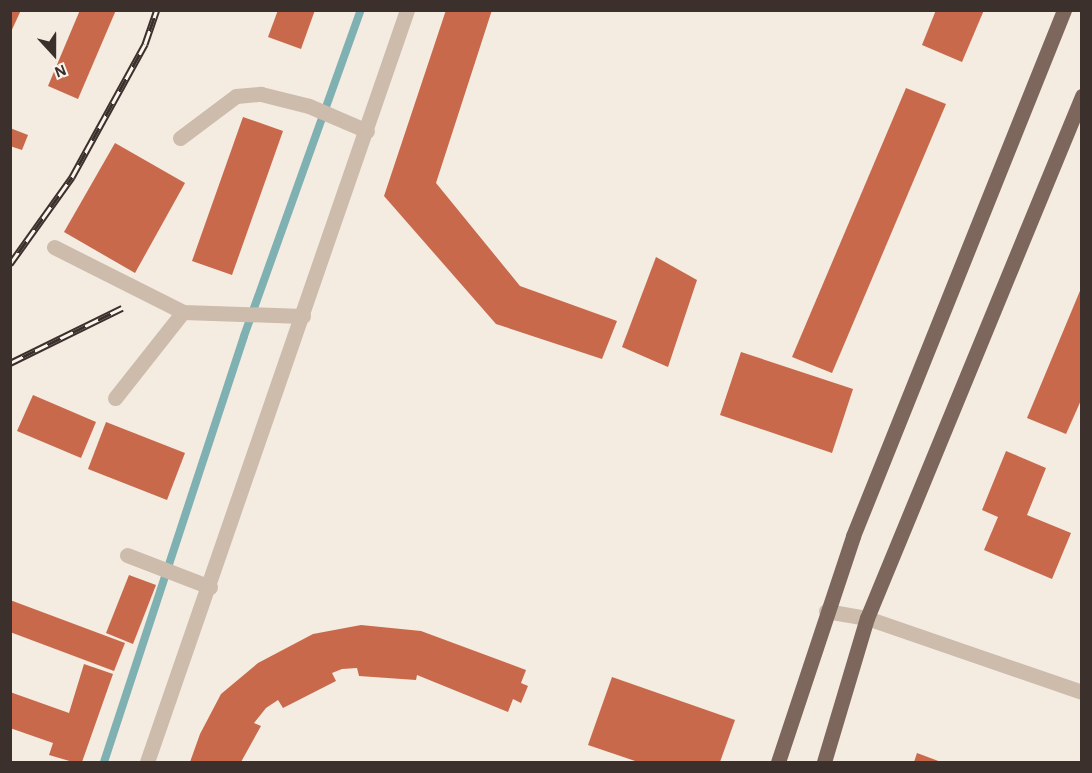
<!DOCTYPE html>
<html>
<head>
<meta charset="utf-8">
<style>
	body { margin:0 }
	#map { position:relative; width:1092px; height:773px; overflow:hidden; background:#f4ebe1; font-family:"Alegreya Sans",sans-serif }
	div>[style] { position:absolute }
	.stream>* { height:8px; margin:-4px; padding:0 4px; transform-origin:4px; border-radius:4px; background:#7fb0b2 }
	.building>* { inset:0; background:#c8694b }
	.minor>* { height:15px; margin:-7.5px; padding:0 7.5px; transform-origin:7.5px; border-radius:7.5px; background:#cdbbac }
	.major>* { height:15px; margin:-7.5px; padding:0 7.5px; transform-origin:7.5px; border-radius:7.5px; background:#7d675c }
	.rail>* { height:7px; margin-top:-3.5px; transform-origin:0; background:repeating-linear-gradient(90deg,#fbf5ee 0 14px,#3b302b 0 28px); box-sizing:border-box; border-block:2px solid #3b302b }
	span { translate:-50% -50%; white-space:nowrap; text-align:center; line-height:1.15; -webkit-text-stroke:4.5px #fbf5ee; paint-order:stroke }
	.frame { position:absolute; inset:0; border:12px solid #3b302b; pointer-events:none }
	.north { position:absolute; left:24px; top:24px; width:60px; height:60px; -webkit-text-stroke:4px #fbf5ee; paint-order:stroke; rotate:159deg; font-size:16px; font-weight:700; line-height:24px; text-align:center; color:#3b302b }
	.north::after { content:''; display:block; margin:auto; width:21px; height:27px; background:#3b302b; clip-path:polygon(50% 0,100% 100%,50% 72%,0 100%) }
</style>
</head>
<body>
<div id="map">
	<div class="stream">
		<div style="left:104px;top:762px;width:448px;rotate:-71.8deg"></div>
		<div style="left:244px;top:336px;width:346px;rotate:-70.3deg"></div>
	</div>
	<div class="building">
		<div style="clip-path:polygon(10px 10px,21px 10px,10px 34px)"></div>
		<div style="clip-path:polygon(80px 10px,116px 10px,78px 99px,48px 86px)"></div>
		<div style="clip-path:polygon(278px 10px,315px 10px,301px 49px,268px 37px)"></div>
		<div style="clip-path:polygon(446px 10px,492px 10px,436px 183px,520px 286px,617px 321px,602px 359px,496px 324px,384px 196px)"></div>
		<div style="clip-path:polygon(936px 10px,984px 10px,962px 62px,922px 45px)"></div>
		<div style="clip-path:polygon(906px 88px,946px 104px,832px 373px,792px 357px)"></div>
		<div style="clip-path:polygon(243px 117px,283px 131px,232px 275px,192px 261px)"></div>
		<div style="clip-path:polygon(10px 128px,28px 135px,22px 150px,10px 146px)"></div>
		<div style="clip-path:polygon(115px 143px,185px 183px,135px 273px,64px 232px)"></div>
		<div style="clip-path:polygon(656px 257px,697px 280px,668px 367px,622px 347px)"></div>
		<div style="clip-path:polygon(1082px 286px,1082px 398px,1066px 434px,1027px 418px)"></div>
		<div style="clip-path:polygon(741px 352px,853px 389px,832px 453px,720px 415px)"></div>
		<div style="clip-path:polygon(33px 395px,96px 422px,81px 458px,17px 431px)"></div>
		<div style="clip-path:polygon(106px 422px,185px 453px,167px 500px,88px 469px)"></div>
		<div style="clip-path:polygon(1006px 451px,1046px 468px,1027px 515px,1071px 533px,1052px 579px,984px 550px,998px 517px,982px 510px)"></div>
		<div style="clip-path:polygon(129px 575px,156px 585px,133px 644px,106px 633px)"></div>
		<div style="clip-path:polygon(10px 600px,125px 643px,114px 671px,10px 632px)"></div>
		<div style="clip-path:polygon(361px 625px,421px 631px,526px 670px,521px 683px,528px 686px,521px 703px,513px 699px,508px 712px,417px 675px,416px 680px,359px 676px,357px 668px,342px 669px,332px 673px,336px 681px,283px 708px,278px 700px,266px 708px,254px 723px,261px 726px,241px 762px,190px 762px,200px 734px,221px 694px,258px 663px,313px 634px)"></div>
		<div style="clip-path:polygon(84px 664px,113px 674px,82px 762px,73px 762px,49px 755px,53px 743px,10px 728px,10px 692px,69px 713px)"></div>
		<div style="clip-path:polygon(612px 677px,735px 720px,720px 762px,638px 762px,588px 745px)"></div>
		<div style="clip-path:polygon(917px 753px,941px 762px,914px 762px)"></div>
	</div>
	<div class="minor">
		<div style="left:180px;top:138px;width:70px;rotate:-36.9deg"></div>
		<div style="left:236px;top:96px;width:25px;rotate:-5deg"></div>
		<div style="left:261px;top:94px;width:49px;rotate:14deg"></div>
		<div style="left:309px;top:106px;width:63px;rotate:23.3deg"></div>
		<div style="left:54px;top:247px;width:144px;rotate:26.7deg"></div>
		<div style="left:183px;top:312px;width:120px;rotate:1.9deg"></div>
		<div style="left:115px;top:398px;width:110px;rotate:-51.7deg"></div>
		<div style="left:127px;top:555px;width:89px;rotate:21.1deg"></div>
		<div style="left:826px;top:611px;width:42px;rotate:9.7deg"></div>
		<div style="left:867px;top:618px;width:227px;rotate:19deg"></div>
		<div style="left:147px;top:762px;width:796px;rotate:-70.93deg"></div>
	</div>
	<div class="major">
		<div style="left:778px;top:762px;width:238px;rotate:-71.6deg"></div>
		<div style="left:853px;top:536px;width:567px;rotate:-68.14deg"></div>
		<div style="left:824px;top:762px;width:150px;rotate:-73.4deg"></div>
		<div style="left:867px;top:618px;width:565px;rotate:-67.61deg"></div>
	</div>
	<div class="rail">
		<div style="left:10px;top:264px;width:107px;rotate:-54.5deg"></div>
		<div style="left:72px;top:177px;width:152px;rotate:-61.2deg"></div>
		<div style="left:145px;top:44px;width:36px;rotate:-71deg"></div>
		<div style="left:10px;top:363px;width:125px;rotate:-26.2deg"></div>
	</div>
	<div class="frame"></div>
	<div class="north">N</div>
</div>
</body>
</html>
